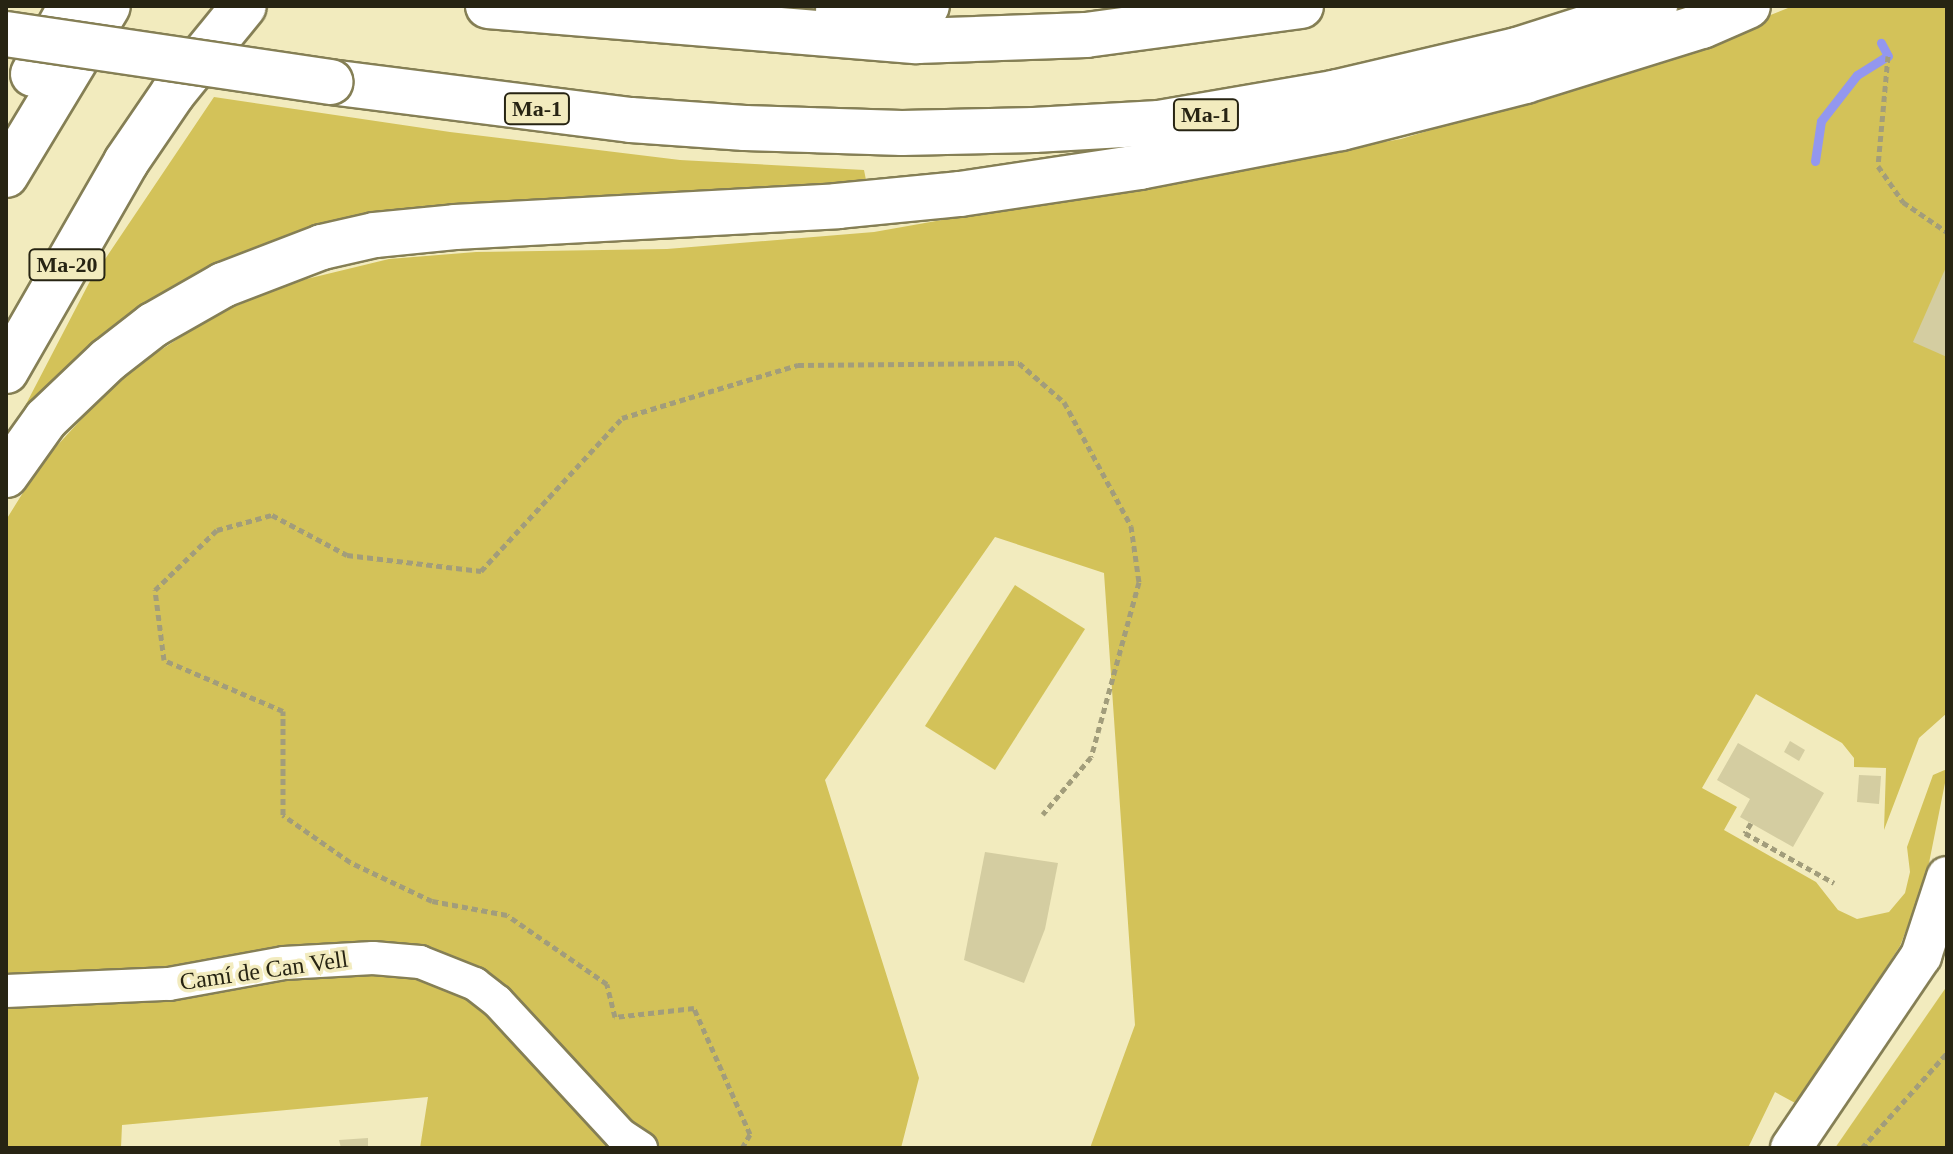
<!DOCTYPE html>
<html>
<head>
<meta charset="utf-8">
<style>
	body { margin:0 }
	#map { position:relative; width:1953px; height:1154px; overflow:hidden; background:#f2ebbe; font-family:Georgia,serif }
	div>[style] { position:absolute }
	.green>* { inset:0; background:#d3c259 }
	.stream>* { height:9px; margin:-4.5px; padding:0 4.5px; transform-origin:4.5px; border-radius:4.5px; background:#9397ef }
	.building>* { inset:0; background:#d4cda1 }
	.path>* { height:5px; margin-top:-2.5px; transform-origin:0; background:repeating-linear-gradient(90deg,#a29d7b 0 6px,transparent 0 10px) }
	.roads { filter:drop-shadow(2px 0 #857f55) drop-shadow(-2px 0 #857f55) drop-shadow(0 2px #857f55) drop-shadow(0 -2px #857f55) }
	.minor>* { height:32px; margin:-16px; padding:0 16px; transform-origin:16px; border-radius:16px; background:#fff }
	.tertiary>* { height:40px; margin:-20px; padding:0 20px; transform-origin:20px; border-radius:20px; background:#fff }
	.motorway>* { height:44px; margin:-22px; padding:0 22px; transform-origin:22px; border-radius:22px; background:#fff }
	.bridges { filter:drop-shadow(2px 0 #857f55) drop-shadow(-2px 0 #857f55) drop-shadow(0 2px #857f55) drop-shadow(0 -2px #857f55) }
	.motorway-bridge>* { height:44px; margin:-22px; padding:0 22px; transform-origin:22px; border-radius:22px; background:#fff }
	span { translate:-50% -50%; white-space:nowrap; text-align:center; line-height:1.15; -webkit-text-stroke:7px #f2ebbe; paint-order:stroke }
	.shield-label span { padding:2px 6px; background:#f2ebbe; border:2px solid; border-radius:6px; -webkit-text-stroke-width:0 }
	.shield-label { font-size:22px; color:#272413; font-weight:700 }
	.street-label { font-size:24px; color:#272413 }
	.frame { position:absolute; inset:0; border:8px solid #272413; pointer-events:none }
</style>
</head>
<body>
<div id="map">
	<div class="green">
		<div style="clip-path:polygon(1793px 6px,1947px 6px,1947px 713px,1919px 738px,1884px 830px,1886px 768px,1854px 767px,1854px 758px,1842px 743px,1756px 694px,1702px 788px,1737px 807px,1724px 830px,1816px 882px,1838px 910px,1857px 919px,1889px 912px,1905px 893px,1910px 872px,1907px 847px,1933px 775px,1947px 769px,1947px 773px,1926px 878px,1900px 946px,1797px 1104px,1775px 1092px,1748px 1148px,1090px 1148px,1135px 1025px,1104px 573px,995px 537px,825px 780px,919px 1078px,901px 1148px,420px 1148px,428px 1097px,122px 1125px,121px 1148px,6px 1148px,6px 520px,42px 462px,100px 399px,144px 361px,213px 316px,290px 283px,389px 259px,476px 252px,667px 249px,874px 232px,1401px 139px,1639px 67px)"></div>
		<div style="clip-path:polygon(214px 97px,450px 132px,680px 160px,864px 170px,866px 180px,778px 189px,464px 207px,90px 350px,24px 408px,89px 283px)"></div>
		<div style="clip-path:polygon(1015px 585px,1085px 629px,995px 770px,925px 726px)"></div>
		<div style="clip-path:polygon(1947px 986px,1947px 1148px,1835px 1148px)"></div>
	</div>
	<div class="stream">
		<div style="left:1815px;top:161px;width:40px;rotate:-81.5deg"></div>
		<div style="left:1821px;top:121px;width:58px;rotate:-52deg"></div>
		<div style="left:1857px;top:75px;width:36px;rotate:-32deg"></div>
		<div style="left:1888px;top:56px;width:15px;rotate:-118deg"></div>
	</div>
	<div class="building">
		<div style="clip-path:polygon(1947px 265px,1947px 357px,1913px 342px)"></div>
		<div style="clip-path:polygon(1790px 741px,1805px 750px,1799px 761px,1784px 752px)"></div>
		<div style="clip-path:polygon(1738px 743px,1824px 793px,1793px 847px,1740px 817px,1750px 799px,1717px 780px)"></div>
		<div style="clip-path:polygon(1859px 775px,1881px 776px,1879px 804px,1857px 802px)"></div>
		<div style="clip-path:polygon(985px 852px,1058px 863px,1045px 929px,1024px 983px,964px 960px)"></div>
		<div style="clip-path:polygon(368px 1138px,368px 1148px,341px 1148px,339px 1140px)"></div>
	</div>
	<div class="path">
		<div style="left:1888px;top:56px;width:110px;rotate:95.2deg"></div>
		<div style="left:1878px;top:166px;width:44px;rotate:55.2deg"></div>
		<div style="left:1903px;top:202px;width:53px;rotate:34.3deg"></div>
		<div style="left:1751px;top:823px;width:12px;rotate:121deg"></div>
		<div style="left:1745px;top:833px;width:102px;rotate:29.3deg"></div>
		<div style="left:742px;top:1148px;width:16px;rotate:-60deg"></div>
		<div style="left:750px;top:1134px;width:138px;rotate:-114deg"></div>
		<div style="left:694px;top:1008px;width:80px;rotate:173.5deg"></div>
		<div style="left:615px;top:1017px;width:34px;rotate:-104deg"></div>
		<div style="left:607px;top:984px;width:121px;rotate:-145.4deg"></div>
		<div style="left:507px;top:915px;width:76px;rotate:-169.4deg"></div>
		<div style="left:432px;top:901px;width:91px;rotate:-154.6deg"></div>
		<div style="left:350px;top:862px;width:82px;rotate:-145deg"></div>
		<div style="left:283px;top:815px;width:104px;rotate:-90deg"></div>
		<div style="left:283px;top:711px;width:129px;rotate:-156.8deg"></div>
		<div style="left:164px;top:660px;width:71px;rotate:-97.3deg"></div>
		<div style="left:155px;top:590px;width:86px;rotate:-44.1deg"></div>
		<div style="left:217px;top:530px;width:57px;rotate:-15.3deg"></div>
		<div style="left:272px;top:515px;width:85px;rotate:28.1deg"></div>
		<div style="left:347px;top:555px;width:135px;rotate:6.8deg"></div>
		<div style="left:481px;top:571px;width:208px;rotate:-47.3deg"></div>
		<div style="left:622px;top:418px;width:184px;rotate:-16.8deg"></div>
		<div style="left:798px;top:365px;width:221px;rotate:-0.5deg"></div>
		<div style="left:1019px;top:363px;width:60px;rotate:40.9deg"></div>
		<div style="left:1064px;top:402px;width:141px;rotate:61.6deg"></div>
		<div style="left:1131px;top:526px;width:57px;rotate:81.9deg"></div>
		<div style="left:1139px;top:582px;width:181px;rotate:105.3deg"></div>
		<div style="left:1091px;top:757px;width:75px;rotate:130.1deg"></div>
		<div style="left:1862px;top:1148px;width:127px;rotate:-48.2deg"></div>
	</div>
	<div class="roads">
		<div class="minor">
			<div style="left:6px;top:991px;width:163px;rotate:-2.5deg"></div>
			<div style="left:169px;top:984px;width:117px;rotate:-10.3deg"></div>
			<div style="left:284px;top:963px;width:89px;rotate:-3.2deg"></div>
			<div style="left:373px;top:958px;width:47px;rotate:4.9deg"></div>
			<div style="left:420px;top:962px;width:59px;rotate:21.8deg"></div>
			<div style="left:475px;top:984px;width:28px;rotate:38deg"></div>
			<div style="left:497px;top:1001px;width:183px;rotate:47.2deg"></div>
			<div style="left:621px;top:1135px;width:24px;rotate:33deg"></div>
		</div>
		<div class="tertiary">
			<div style="left:1791px;top:1148px;width:232px;rotate:-55.9deg"></div>
			<div style="left:1921px;top:956px;width:83px;rotate:-71.8deg"></div>
		</div>
		<div class="motorway">
			<div style="left:488px;top:6px;width:430px;rotate:4.7deg"></div>
			<div style="left:917px;top:41px;width:169px;rotate:-2deg"></div>
			<div style="left:1086px;top:35px;width:217px;rotate:-7.7deg"></div>
			<div style="left:838px;top:11px;width:89px;rotate:-3.2deg"></div>
			<div style="left:33px;top:74px;width:78px;rotate:-60.8deg"></div>
			<div style="left:330px;top:82px;width:303px;rotate:7.2deg"></div>
			<div style="left:631px;top:120px;width:114px;rotate:4deg"></div>
			<div style="left:745px;top:128px;width:157px;rotate:1.8deg"></div>
			<div style="left:902px;top:133px;width:132px;rotate:-1.3deg"></div>
			<div style="left:1034px;top:130px;width:125px;rotate:-3.2deg"></div>
			<div style="left:1159px;top:123px;width:182px;rotate:-9.8deg"></div>
			<div style="left:1338px;top:92px;width:184px;rotate:-13.2deg"></div>
			<div style="left:1517px;top:50px;width:145px;rotate:-17.7deg"></div>
			<div style="left:6px;top:175px;width:197px;rotate:-58.9deg"></div>
			<div style="left:6px;top:371px;width:241px;rotate:-60.1deg"></div>
			<div style="left:126px;top:162px;width:83px;rotate:-55.7deg"></div>
			<div style="left:173px;top:93px;width:112px;rotate:-50.8deg"></div>
			<div style="left:6px;top:475px;width:69px;rotate:-54.5deg"></div>
			<div style="left:46px;top:419px;width:86px;rotate:-43.6deg"></div>
			<div style="left:108px;top:360px;width:57px;rotate:-37.9deg"></div>
			<div style="left:153px;top:325px;width:81px;rotate:-29.7deg"></div>
			<div style="left:223px;top:285px;width:106px;rotate:-21deg"></div>
			<div style="left:322px;top:247px;width:54px;rotate:-12.8deg"></div>
			<div style="left:375px;top:235px;width:80px;rotate:-5.7deg"></div>
			<div style="left:455px;top:227px;width:383px;rotate:-3.1deg"></div>
			<div style="left:837px;top:206px;width:124px;rotate:-5.6deg"></div>
			<div style="left:960px;top:194px;width:182px;rotate:-8.5deg"></div>
			<div style="left:1140px;top:167px;width:205px;rotate:-11deg"></div>
			<div style="left:1341px;top:128px;width:190px;rotate:-14.3deg"></div>
			<div style="left:1525px;top:81px;width:185px;rotate:-17.3deg"></div>
			<div style="left:1702px;top:26px;width:50px;rotate:-23.5deg"></div>
		</div>
	</div>
	<div class="bridges">
		<div class="motorway-bridge">
			<div style="left:6px;top:34px;width:328px;rotate:8.4deg"></div>
		</div>
	</div>
	<div class="shield-label">
		<span style="left:537px;top:109px">Ma-1</span>
		<span style="left:1206px;top:115px">Ma-1</span>
		<span style="left:67px;top:265px">Ma-20</span>
	</div>
	<div class="street-label">
		<span style="left:264px;top:971px;rotate:-8deg">Camí de Can Vell</span>
	</div>
	<div class="frame"></div>
</div>
</body>
</html>
